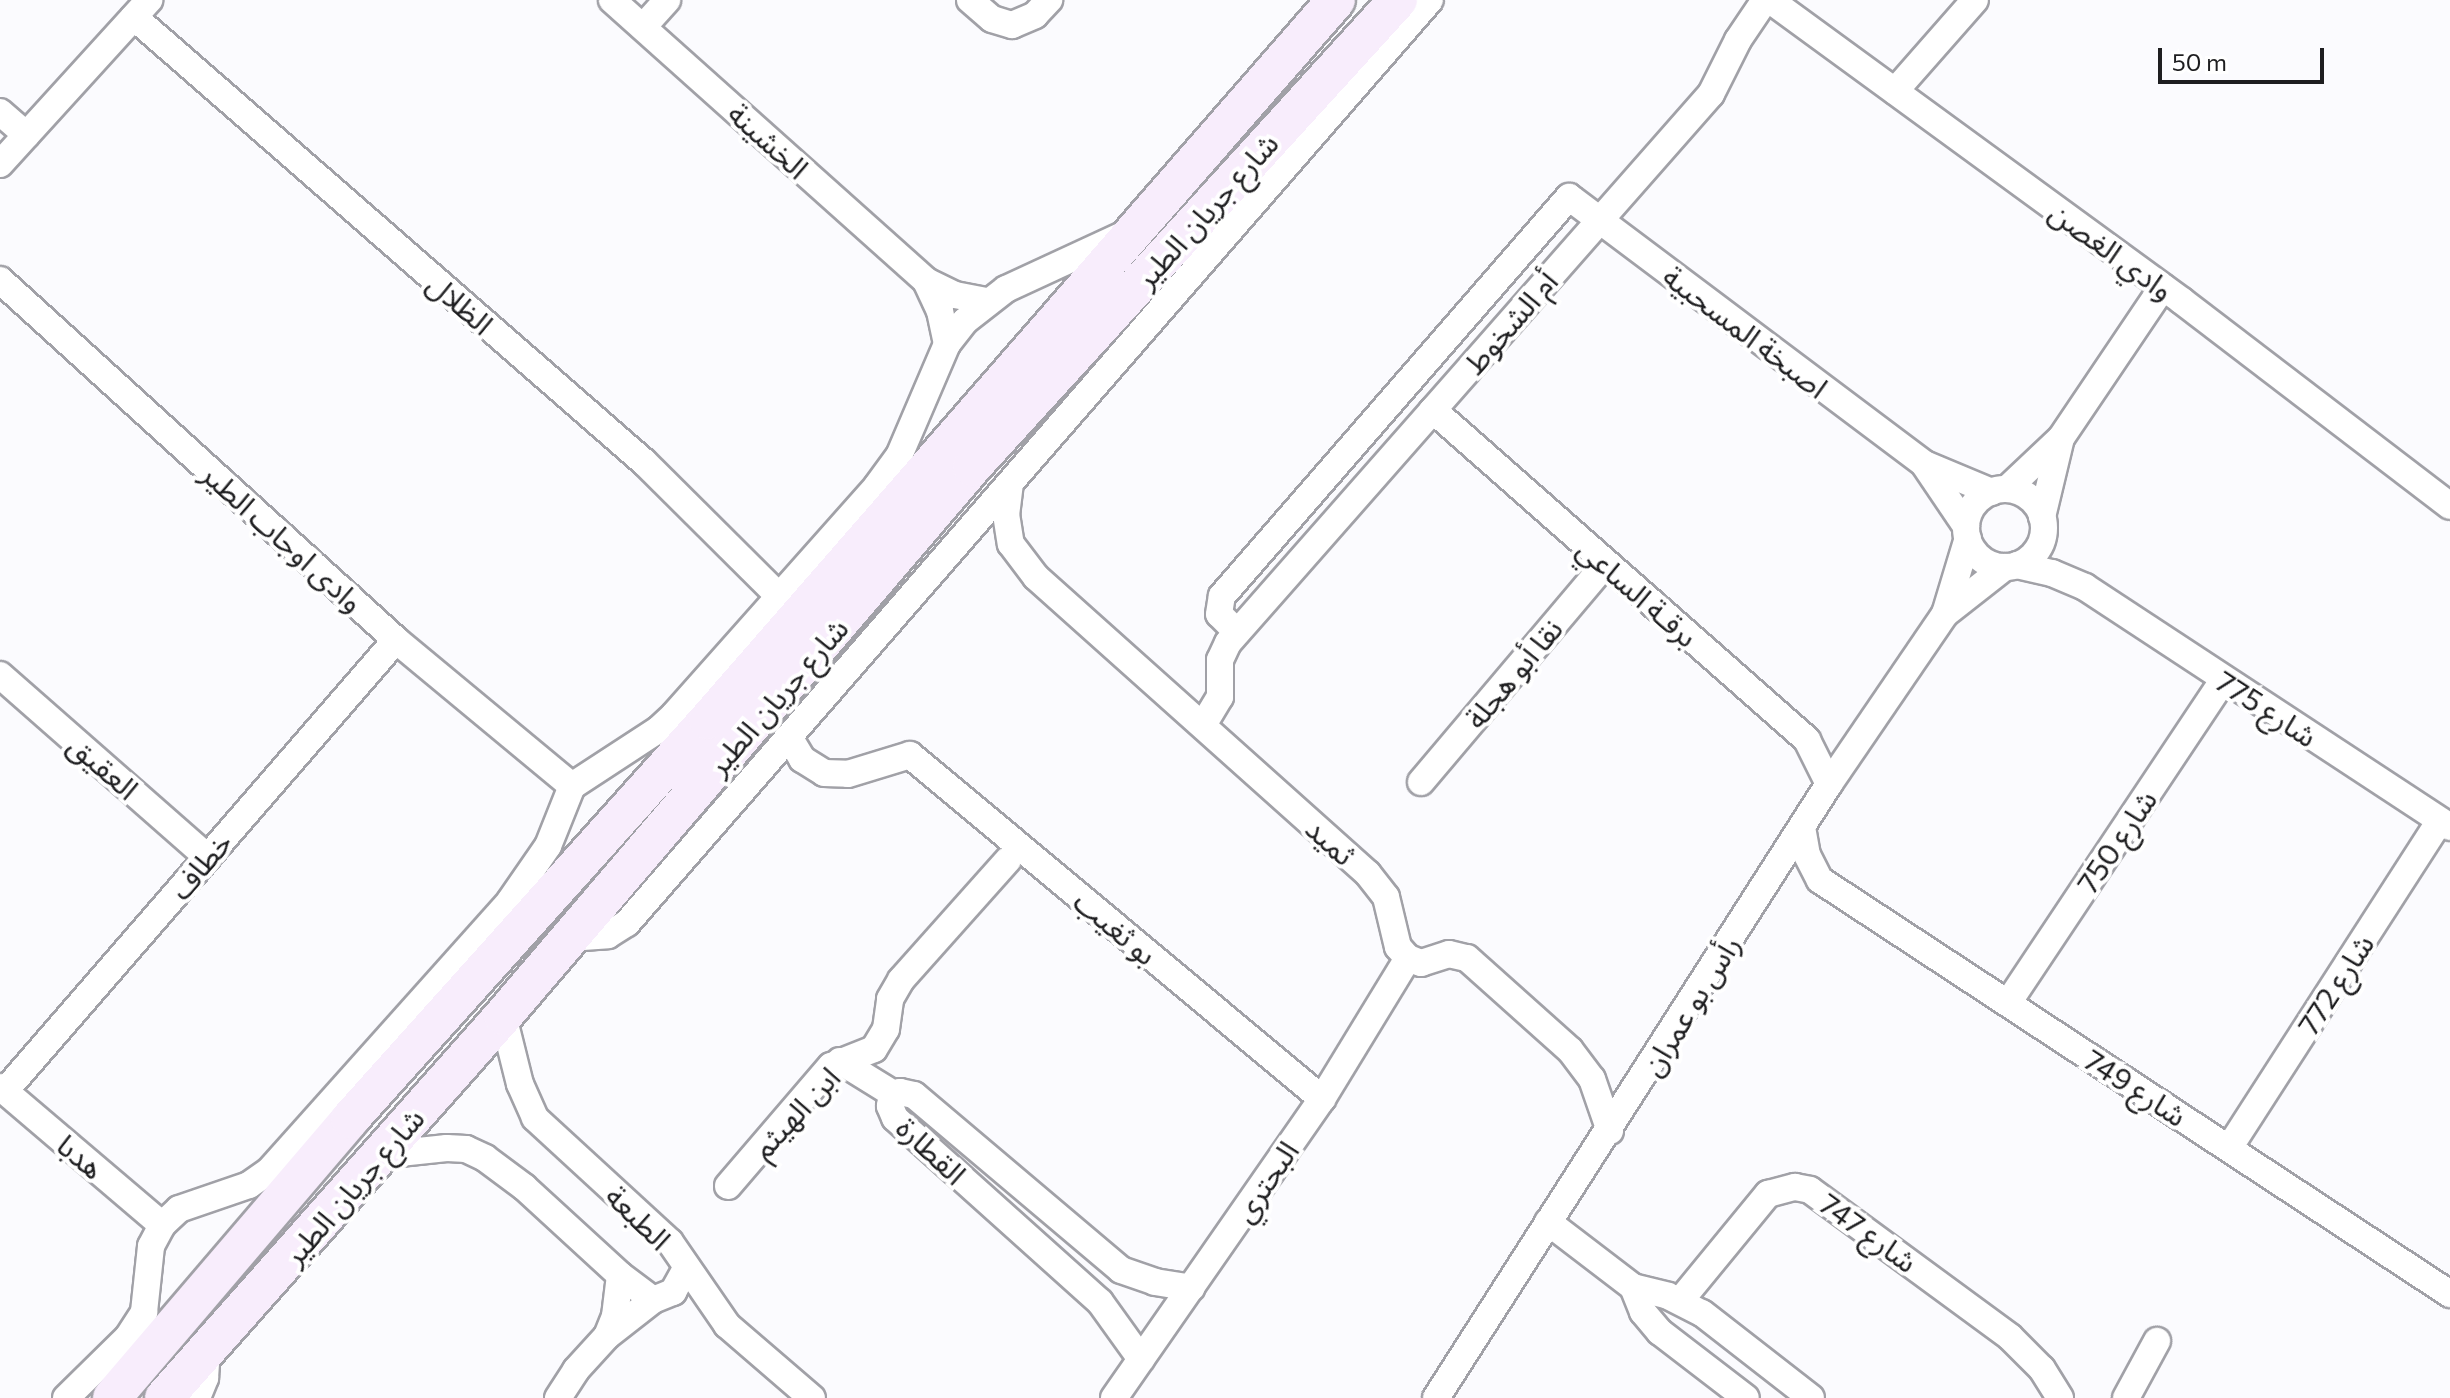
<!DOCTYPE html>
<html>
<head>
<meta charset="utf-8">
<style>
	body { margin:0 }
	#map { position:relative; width:2450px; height:1398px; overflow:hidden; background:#fbfbfe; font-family:Commissioner,"Noto Sans Arabic",sans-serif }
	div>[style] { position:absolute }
	.roads { filter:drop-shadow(2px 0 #a1a1a7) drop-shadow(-2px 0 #a1a1a7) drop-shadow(0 2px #a1a1a7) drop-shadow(0 -2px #a1a1a7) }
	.street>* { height:26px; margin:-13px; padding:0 13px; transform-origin:13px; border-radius:13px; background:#fff }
	.street>.ring { margin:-13px; padding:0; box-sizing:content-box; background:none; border:26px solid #fff; border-radius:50% }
	.secondary>* { height:38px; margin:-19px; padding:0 19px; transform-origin:19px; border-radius:19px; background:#f8edfc }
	span { translate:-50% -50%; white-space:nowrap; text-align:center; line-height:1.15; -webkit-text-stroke:8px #fff; paint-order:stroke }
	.street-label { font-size:30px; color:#1e1e20 }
	.scale { position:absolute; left:2158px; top:48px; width:166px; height:36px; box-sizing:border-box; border:4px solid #1e1e20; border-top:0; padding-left:10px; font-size:24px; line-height:28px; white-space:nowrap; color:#1e1e20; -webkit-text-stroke:6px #fff; paint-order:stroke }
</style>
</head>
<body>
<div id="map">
	<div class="roads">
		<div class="street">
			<div style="left:612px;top:0;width:421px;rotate:41.8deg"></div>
			<div style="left:926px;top:281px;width:32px;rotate:26deg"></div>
			<div style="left:955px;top:295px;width:33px;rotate:11deg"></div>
			<div style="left:970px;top:0;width:29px;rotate:41deg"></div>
			<div style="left:992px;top:19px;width:21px;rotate:17deg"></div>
			<div style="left:1012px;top:25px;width:25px;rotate:-23deg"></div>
			<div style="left:1035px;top:15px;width:21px;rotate:-47deg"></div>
			<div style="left:1770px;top:0;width:510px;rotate:36.15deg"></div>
			<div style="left:2182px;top:301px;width:337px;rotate:37.4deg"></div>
			<div style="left:134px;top:17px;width:677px;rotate:41.11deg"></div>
			<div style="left:644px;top:462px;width:193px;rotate:44.8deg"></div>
			<div style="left:643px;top:27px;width:36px;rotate:-48deg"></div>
			<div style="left:1895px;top:91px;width:121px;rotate:-48.7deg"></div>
			<div style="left:0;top:112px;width:35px;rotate:41deg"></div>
			<div style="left:0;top:164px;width:222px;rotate:-47.7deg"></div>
			<div style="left:0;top:280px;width:535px;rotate:42.27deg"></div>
			<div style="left:396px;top:640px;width:229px;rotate:39.7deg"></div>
			<div style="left:926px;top:281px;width:33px;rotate:65deg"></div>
			<div style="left:940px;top:311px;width:34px;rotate:78deg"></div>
			<div style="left:1433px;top:410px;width:499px;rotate:41.4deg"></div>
			<div style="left:1807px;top:740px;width:49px;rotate:63.4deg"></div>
			<div style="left:1927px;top:465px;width:70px;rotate:22.6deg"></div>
			<div style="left:1010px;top:483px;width:31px;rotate:97deg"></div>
			<div style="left:1006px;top:514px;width:30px;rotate:81deg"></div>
			<div style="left:1011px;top:544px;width:41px;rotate:52.9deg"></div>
			<div style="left:1036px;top:577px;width:445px;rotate:41.8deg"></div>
			<div style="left:1368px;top:874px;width:29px;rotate:52deg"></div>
			<div style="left:1386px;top:897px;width:51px;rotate:76.5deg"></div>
			<div style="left:1398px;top:947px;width:15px;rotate:48deg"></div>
			<div style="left:1408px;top:958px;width:14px;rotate:21deg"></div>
			<div style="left:1421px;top:963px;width:29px;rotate:-18deg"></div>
			<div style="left:1449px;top:954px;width:18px;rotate:13deg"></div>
			<div style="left:1467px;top:958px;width:138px;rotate:41.8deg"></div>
			<div style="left:1570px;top:1050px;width:36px;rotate:53deg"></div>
			<div style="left:1592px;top:1079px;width:55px;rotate:70.9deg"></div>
			<div style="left:2007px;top:489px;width:74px;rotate:-43.4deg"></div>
			<div style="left:2061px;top:438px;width:182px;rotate:-56deg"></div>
			<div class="ring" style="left:1966px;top:489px;width:52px;height:52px"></div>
			<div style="left:2042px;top:517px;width:81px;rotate:-76.5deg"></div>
			<div style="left:2017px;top:565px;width:36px;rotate:13deg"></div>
			<div style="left:2052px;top:573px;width:36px;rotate:23deg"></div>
			<div style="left:2085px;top:587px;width:437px;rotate:33.3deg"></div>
			<div style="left:1945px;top:614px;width:79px;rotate:-73.2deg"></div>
			<div style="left:1237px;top:632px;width:25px;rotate:-135deg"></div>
			<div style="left:1219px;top:614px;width:18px;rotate:-81deg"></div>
			<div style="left:1222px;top:596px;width:529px;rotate:-48.99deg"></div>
			<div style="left:1569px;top:197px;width:444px;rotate:36.9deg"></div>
			<div style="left:1924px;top:464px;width:75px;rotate:55.9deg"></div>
			<div style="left:0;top:675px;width:276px;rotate:41.3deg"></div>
			<div style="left:1203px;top:725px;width:33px;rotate:-59deg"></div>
			<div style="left:1220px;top:697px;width:37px;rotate:-90deg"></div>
			<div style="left:1220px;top:660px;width:19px;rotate:-65deg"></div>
			<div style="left:1228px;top:643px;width:731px;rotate:-48.66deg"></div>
			<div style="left:1711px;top:94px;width:60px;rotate:-63.4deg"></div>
			<div style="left:1738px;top:40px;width:48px;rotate:-56deg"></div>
			<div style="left:789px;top:737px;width:26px;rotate:59deg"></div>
			<div style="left:802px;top:759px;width:26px;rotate:32deg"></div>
			<div style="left:824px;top:773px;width:24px;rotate:2deg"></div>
			<div style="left:848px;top:774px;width:65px;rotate:-17deg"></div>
			<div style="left:910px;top:755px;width:537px;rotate:39.86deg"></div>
			<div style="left:1421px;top:782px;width:285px;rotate:-49.8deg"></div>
			<div style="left:1802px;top:827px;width:28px;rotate:80deg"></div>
			<div style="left:1807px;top:855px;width:28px;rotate:63deg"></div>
			<div style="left:1820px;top:880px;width:754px;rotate:33.31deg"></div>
			<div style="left:569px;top:938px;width:39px;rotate:-4deg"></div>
			<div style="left:608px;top:935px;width:22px;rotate:-32deg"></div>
			<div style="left:627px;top:923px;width:1223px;rotate:-48.98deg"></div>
			<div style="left:2008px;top:1003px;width:389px;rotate:-56.3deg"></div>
			<div style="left:503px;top:1016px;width:70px;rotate:76deg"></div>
			<div style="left:520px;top:1084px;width:37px;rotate:66deg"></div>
			<div style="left:535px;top:1118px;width:183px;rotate:42.6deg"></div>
			<div style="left:670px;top:1242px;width:101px;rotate:55.5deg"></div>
			<div style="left:727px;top:1325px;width:112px;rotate:40.7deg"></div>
			<div style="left:840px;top:1061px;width:65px;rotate:31.7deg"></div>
			<div style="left:0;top:1087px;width:213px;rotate:40.4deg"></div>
			<div style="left:5px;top:1091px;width:597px;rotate:-49.08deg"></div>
			<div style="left:2229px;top:1148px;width:389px;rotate:-57.2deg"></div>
			<div style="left:381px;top:1155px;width:66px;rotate:-6.1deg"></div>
			<div style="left:447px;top:1148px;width:19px;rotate:3deg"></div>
			<div style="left:466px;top:1149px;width:21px;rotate:25deg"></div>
			<div style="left:485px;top:1158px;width:49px;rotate:36.6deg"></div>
			<div style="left:524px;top:1187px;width:130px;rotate:42.5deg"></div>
			<div style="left:620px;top:1275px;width:41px;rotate:37.1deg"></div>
			<div style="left:728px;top:1186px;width:158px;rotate:-49.4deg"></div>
			<div style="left:831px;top:1066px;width:46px;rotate:-21.6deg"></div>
			<div style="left:874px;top:1049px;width:23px;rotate:-59deg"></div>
			<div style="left:886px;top:1029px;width:30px;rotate:-82deg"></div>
			<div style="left:890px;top:999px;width:22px;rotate:-60deg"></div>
			<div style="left:901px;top:980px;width:161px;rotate:-48.3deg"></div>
			<div style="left:1548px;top:1222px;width:107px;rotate:37.4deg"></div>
			<div style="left:1633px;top:1287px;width:36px;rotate:14deg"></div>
			<div style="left:1668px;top:1296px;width:38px;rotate:27deg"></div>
			<div style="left:1702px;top:1313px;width:138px;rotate:37.9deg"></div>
			<div style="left:1633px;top:1287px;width:27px;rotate:68deg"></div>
			<div style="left:1643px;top:1312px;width:26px;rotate:50deg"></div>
			<div style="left:1660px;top:1332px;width:108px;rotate:37.5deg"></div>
			<div style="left:1680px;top:1301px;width:139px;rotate:-50.6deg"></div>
			<div style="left:1768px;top:1194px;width:28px;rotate:-15deg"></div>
			<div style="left:1795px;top:1187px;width:15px;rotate:11deg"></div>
			<div style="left:1810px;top:1190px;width:248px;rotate:36.3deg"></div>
			<div style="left:2010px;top:1337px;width:45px;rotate:45deg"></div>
			<div style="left:2042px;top:1369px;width:34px;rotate:58deg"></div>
			<div style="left:607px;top:1336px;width:22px;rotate:-68deg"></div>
			<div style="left:615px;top:1316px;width:41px;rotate:-83deg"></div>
			<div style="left:1141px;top:1359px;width:70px;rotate:-125.7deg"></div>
			<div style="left:1100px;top:1302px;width:275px;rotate:-138.1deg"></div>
			<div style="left:895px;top:1118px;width:13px;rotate:-113deg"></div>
			<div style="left:890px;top:1106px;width:6px;rotate:-81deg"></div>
			<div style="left:891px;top:1100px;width:12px;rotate:-42deg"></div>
			<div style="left:900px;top:1092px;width:14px;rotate:12deg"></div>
			<div style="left:914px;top:1095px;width:271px;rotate:40.2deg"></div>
			<div style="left:1121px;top:1270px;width:36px;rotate:19deg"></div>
			<div style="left:1155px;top:1282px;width:37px;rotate:9deg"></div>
			<div style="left:66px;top:1398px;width:87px;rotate:-44.5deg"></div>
			<div style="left:128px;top:1337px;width:30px;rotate:-57deg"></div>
			<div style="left:144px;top:1312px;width:66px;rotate:-83.9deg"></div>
			<div style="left:151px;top:1246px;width:24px;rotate:-62deg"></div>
			<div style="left:162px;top:1225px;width:23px;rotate:-43deg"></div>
			<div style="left:179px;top:1209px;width:74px;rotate:-18.9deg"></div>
			<div style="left:249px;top:1185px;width:24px;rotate:-35deg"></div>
			<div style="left:269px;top:1171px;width:362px;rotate:-48.2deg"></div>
			<div style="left:510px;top:901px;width:67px;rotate:-55.4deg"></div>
			<div style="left:548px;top:846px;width:65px;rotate:-68.2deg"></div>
			<div style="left:572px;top:786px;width:104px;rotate:-33.2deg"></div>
			<div style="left:659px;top:729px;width:21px;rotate:-43deg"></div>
			<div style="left:674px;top:715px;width:306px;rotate:-48.4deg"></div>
			<div style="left:877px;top:486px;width:37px;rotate:-54deg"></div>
			<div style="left:899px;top:456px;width:122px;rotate:-66.8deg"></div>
			<div style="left:947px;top:344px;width:29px;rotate:-52deg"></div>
			<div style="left:965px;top:321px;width:52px;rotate:-38deg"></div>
			<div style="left:1006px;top:289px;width:133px;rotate:-24.8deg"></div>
			<div style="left:197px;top:1398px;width:22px;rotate:-68deg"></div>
			<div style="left:205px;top:1378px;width:27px;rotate:-86deg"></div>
			<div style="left:558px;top:1398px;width:33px;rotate:-57deg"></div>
			<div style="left:576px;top:1370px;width:46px;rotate:-47.6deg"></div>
			<div style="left:607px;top:1336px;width:58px;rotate:-38deg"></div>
			<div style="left:653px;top:1300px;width:22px;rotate:-22deg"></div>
			<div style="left:673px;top:1292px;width:26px;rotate:-61deg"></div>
			<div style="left:1114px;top:1398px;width:364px;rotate:-55.2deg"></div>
			<div style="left:1322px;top:1099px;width:165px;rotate:-58.6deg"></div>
			<div style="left:1436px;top:1398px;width:729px;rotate:-57.38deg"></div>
			<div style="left:1829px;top:784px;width:206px;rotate:-55.7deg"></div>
			<div style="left:1945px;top:614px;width:76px;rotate:-38.1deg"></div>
			<div style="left:2126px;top:1398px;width:65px;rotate:-61.5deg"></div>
		</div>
		<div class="secondary">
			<div style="left:112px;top:1398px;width:367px;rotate:-49.5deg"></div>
			<div style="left:350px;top:1119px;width:536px;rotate:-48.1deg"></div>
			<div style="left:708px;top:720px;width:955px;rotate:-48.9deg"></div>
			<div style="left:164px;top:1398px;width:511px;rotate:-48.41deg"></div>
			<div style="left:503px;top:1016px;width:722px;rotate:-49.49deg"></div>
			<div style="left:972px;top:467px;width:632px;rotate:-47.63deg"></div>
		</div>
	</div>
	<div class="street-label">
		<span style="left:769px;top:140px;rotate:42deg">الخشينة</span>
		<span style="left:1206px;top:210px;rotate:-48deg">شارع جريان الطير</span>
		<span style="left:2112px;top:250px;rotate:36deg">وادي الغصن</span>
		<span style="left:461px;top:303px;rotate:41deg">الظلال</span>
		<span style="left:1510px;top:322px;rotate:-49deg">أم الشخوط</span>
		<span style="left:1746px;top:331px;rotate:37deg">اصبخة المسحبية</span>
		<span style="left:283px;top:537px;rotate:42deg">وادى اوجاب الطير</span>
		<span style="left:1638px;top:592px;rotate:41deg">برقـة الساعي</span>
		<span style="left:1513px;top:673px;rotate:-50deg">نقا أبو هجلة</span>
		<span style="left:777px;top:696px;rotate:-49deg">شارع جريان الطير</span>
		<span style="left:2267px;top:708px;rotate:33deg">شارع 775</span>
		<span style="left:104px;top:766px;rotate:41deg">العقيق</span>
		<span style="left:1331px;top:841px;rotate:42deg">ثميد</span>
		<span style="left:2116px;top:841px;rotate:-56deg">شارع 750</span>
		<span style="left:200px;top:865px;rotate:-49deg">خطاف</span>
		<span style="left:1116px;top:927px;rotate:40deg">بو ثغيب</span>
		<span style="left:2335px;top:984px;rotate:-57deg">شارع 772</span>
		<span style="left:1690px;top:1005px;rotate:-58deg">رأس بو عمران</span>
		<span style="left:2136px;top:1087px;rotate:33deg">شارع 749</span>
		<span style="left:795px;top:1112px;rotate:-47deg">ابن الهيثم</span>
		<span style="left:932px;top:1150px;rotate:43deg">القطارة</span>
		<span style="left:81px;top:1156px;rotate:40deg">هدبا</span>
		<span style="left:1265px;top:1181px;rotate:-56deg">البحتري</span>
		<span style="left:353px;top:1186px;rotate:-49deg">شارع جريان الطير</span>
		<span style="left:639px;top:1217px;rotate:44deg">الطبعة</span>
		<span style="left:1869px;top:1232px;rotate:36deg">شارع 747</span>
	</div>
	<div class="scale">50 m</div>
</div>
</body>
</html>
